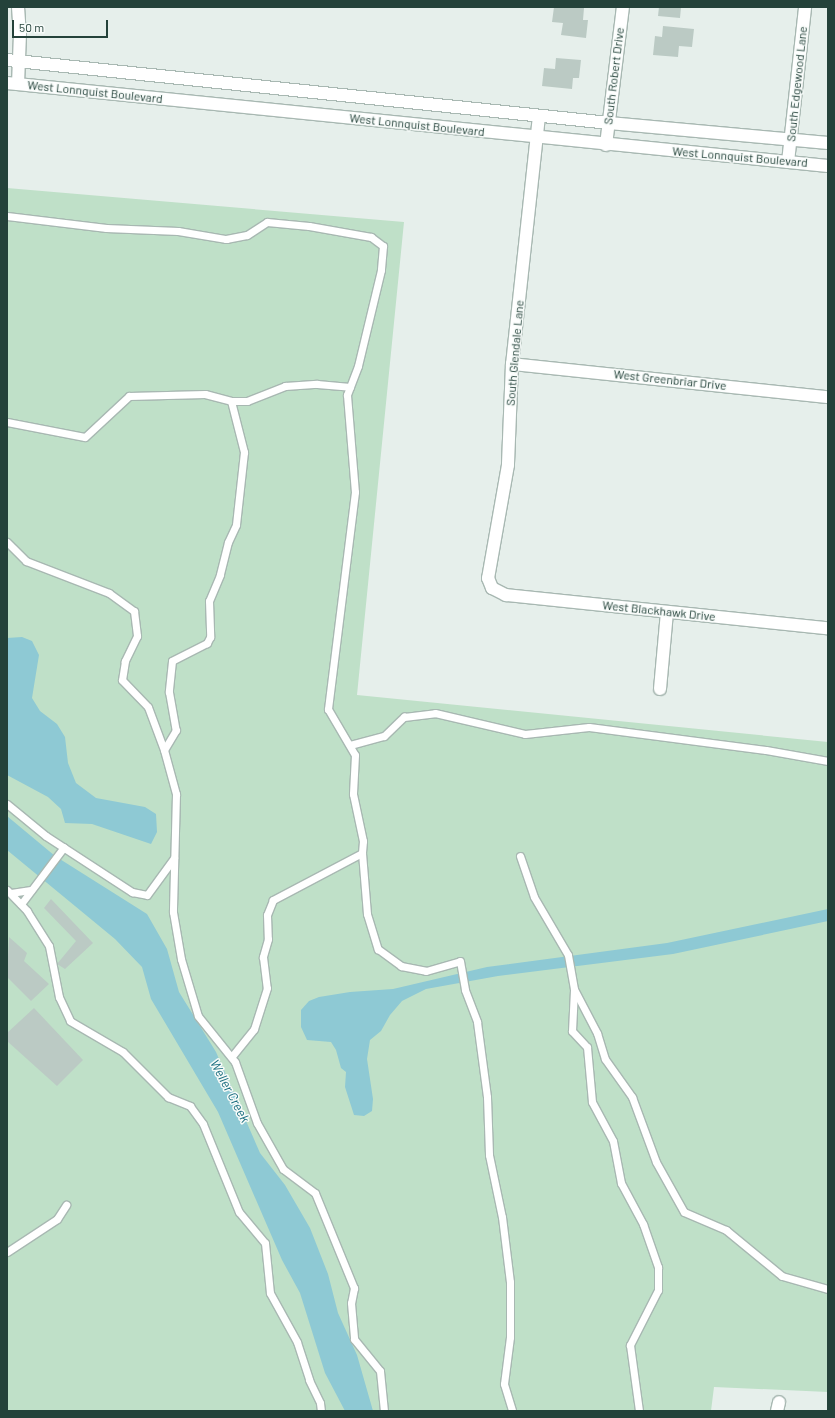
<!DOCTYPE html>
<html>
<head>
<meta charset="utf-8">
<style>
	body { margin:0 }
	#map { position:relative; width:835px; height:1418px; overflow:hidden; background:#e6efeb; font-family:Barlow,sans-serif }
	div>[style] { position:absolute }
	.green>* { inset:0; background:#bfe0c8 }
	.water>* { inset:0; background:#8ec9d4 }
	.building>* { inset:0; background:#bbcac4 }
	.roads { filter:drop-shadow(1px 0 #a8b8b2) drop-shadow(-1px 0 #a8b8b2) drop-shadow(0 1px #a8b8b2) drop-shadow(0 -1px #a8b8b2) }
	.lane>* { height:7px; margin:-3.5px; padding:0 3.5px; transform-origin:3.5px; border-radius:3.5px; background:#fff }
	.street>* { height:12px; margin:-6px; padding:0 6px; transform-origin:6px; border-radius:6px; background:#fff }
	span { translate:-50% -50%; white-space:nowrap; text-align:center; line-height:1.15; -webkit-text-stroke:3px #f7fbf9; paint-order:stroke }
	.street-label { font-size:12px; color:#24423a }
	.water-label { font-size:13px; color:#1c6f80; font-style:italic }
	.frame { position:absolute; inset:0; border:8px solid #24423a; pointer-events:none }
	.scale { position:absolute; left:12px; top:20px; width:96px; height:18px; box-sizing:border-box; border:2px solid #24423a; border-top:0; padding-left:5px; font-size:12px; line-height:14px; white-space:nowrap; color:#24423a; -webkit-text-stroke:3px #f7fbf9; paint-order:stroke }
</style>
</head>
<body>
<div id="map">
	<div class="green">
		<div style="clip-path:polygon(7px 188px,404px 222px,357px 695px,828px 742px,828px 1392px,714px 1387px,711px 1411px,7px 1411px)"></div>
	</div>
	<div class="water">
		<div style="clip-path:polygon(22px 637px,32px 641px,39px 655px,32px 698px,40px 711px,57px 724px,65px 737px,68px 763px,76px 783px,96px 798px,145px 807px,156px 814px,157px 832px,151px 844px,92px 824px,65px 823px,61px 809px,48px 797px,7px 775px,7px 638px)"></div>
		<div style="clip-path:polygon(7px 816px,55px 856px,147px 914px,167px 949px,179px 992px,216px 1052px,260px 1153px,285px 1185px,310px 1228px,328px 1274px,338px 1313px,357px 1355px,373px 1411px,345px 1411px,325px 1373px,300px 1293px,282px 1260px,218px 1112px,151px 999px,142px 967px,115px 939px,7px 850px)"></div>
		<div style="clip-path:polygon(828px 909px,828px 921px,673px 954px,498px 976px,426px 989px,402px 1001px,390px 1015px,381px 1031px,370px 1040px,367px 1059px,373px 1099px,372px 1111px,364px 1116px,354px 1115px,345px 1087px,346px 1072px,341px 1068px,336px 1050px,331px 1042px,307px 1040px,301px 1027px,301px 1010px,309px 1001px,319px 997px,350px 992px,393px 989px,487px 967px,667px 943px)"></div>
	</div>
	<div class="building">
		<div style="clip-path:polygon(554px 7px,584px 8px,583px 20px,588px 20px,586px 38px,561px 35px,563px 23px,552px 22px)"></div>
		<div style="clip-path:polygon(659px 7px,681px 7px,680px 18px,658px 16px)"></div>
		<div style="clip-path:polygon(663px 26px,694px 29px,692px 47px,679px 46px,678px 57px,653px 55px,655px 36px,662px 37px)"></div>
		<div style="clip-path:polygon(556px 58px,581px 60px,579px 78px,573px 78px,572px 89px,542px 86px,544px 68px,555px 69px)"></div>
		<div style="clip-path:polygon(51px 899px,93px 943px,65px 969px,57px 964px,76px 941px,44px 908px)"></div>
		<div style="clip-path:polygon(9px 937px,27px 953px,24px 961px,49px 984px,31px 1001px,7px 977px)"></div>
		<div style="clip-path:polygon(34px 1008px,83px 1060px,57px 1086px,7px 1041px,7px 1033px)"></div>
	</div>
	<div class="roads">
		<div class="lane">
			<div style="left:7px;top:216px;width:100px;rotate:6.9deg"></div>
			<div style="left:106px;top:228px;width:72px;rotate:2.4deg"></div>
			<div style="left:178px;top:231px;width:49px;rotate:9.5deg"></div>
			<div style="left:226px;top:239px;width:21px;rotate:-11deg"></div>
			<div style="left:247px;top:235px;width:24px;rotate:-33deg"></div>
			<div style="left:267px;top:222px;width:42px;rotate:5.4deg"></div>
			<div style="left:309px;top:226px;width:63px;rotate:10.1deg"></div>
			<div style="left:371px;top:237px;width:15px;rotate:37deg"></div>
			<div style="left:383px;top:246px;width:24px;rotate:95deg"></div>
			<div style="left:381px;top:270px;width:99px;rotate:103.5deg"></div>
			<div style="left:358px;top:366px;width:31px;rotate:111deg"></div>
			<div style="left:347px;top:395px;width:97px;rotate:85.3deg"></div>
			<div style="left:355px;top:492px;width:219px;rotate:97.1deg"></div>
			<div style="left:328px;top:709px;width:53px;rotate:59.6deg"></div>
			<div style="left:355px;top:755px;width:39px;rotate:93deg"></div>
			<div style="left:353px;top:794px;width:48px;rotate:78deg"></div>
			<div style="left:363px;top:841px;width:12px;rotate:95deg"></div>
			<div style="left:362px;top:853px;width:101px;rotate:152.2deg"></div>
			<div style="left:273px;top:900px;width:16px;rotate:112deg"></div>
			<div style="left:267px;top:915px;width:24px;rotate:88deg"></div>
			<div style="left:268px;top:939px;width:19px;rotate:106deg"></div>
			<div style="left:263px;top:957px;width:31px;rotate:83deg"></div>
			<div style="left:267px;top:988px;width:43px;rotate:107.6deg"></div>
			<div style="left:254px;top:1029px;width:35px;rotate:129deg"></div>
			<div style="left:231px;top:401px;width:16px"></div>
			<div style="left:247px;top:401px;width:41px;rotate:-21.5deg"></div>
			<div style="left:285px;top:386px;width:32px;rotate:-4deg"></div>
			<div style="left:317px;top:384px;width:33px;rotate:5deg"></div>
			<div style="left:7px;top:422px;width:79px;rotate:10.9deg"></div>
			<div style="left:85px;top:437px;width:60px;rotate:-43deg"></div>
			<div style="left:129px;top:396px;width:76px;rotate:-1.5deg"></div>
			<div style="left:205px;top:394px;width:27px;rotate:15deg"></div>
			<div style="left:231px;top:401px;width:53px;rotate:75.7deg"></div>
			<div style="left:244px;top:452px;width:73px;rotate:96.3deg"></div>
			<div style="left:236px;top:525px;width:19px;rotate:115deg"></div>
			<div style="left:228px;top:542px;width:34px;rotate:104deg"></div>
			<div style="left:220px;top:575px;width:28px;rotate:113deg"></div>
			<div style="left:209px;top:601px;width:36px;rotate:88deg"></div>
			<div style="left:210px;top:637px;width:7px;rotate:117deg"></div>
			<div style="left:207px;top:643px;width:39px;rotate:153deg"></div>
			<div style="left:172px;top:661px;width:31px;rotate:96deg"></div>
			<div style="left:169px;top:692px;width:39px;rotate:80deg"></div>
			<div style="left:176px;top:730px;width:23px;rotate:121deg"></div>
			<div style="left:7px;top:542px;width:27px;rotate:45deg"></div>
			<div style="left:26px;top:561px;width:89px;rotate:21.1deg"></div>
			<div style="left:109px;top:593px;width:31px;rotate:36deg"></div>
			<div style="left:134px;top:611px;width:25px;rotate:83deg"></div>
			<div style="left:137px;top:636px;width:28px;rotate:116deg"></div>
			<div style="left:125px;top:661px;width:19px;rotate:99deg"></div>
			<div style="left:122px;top:680px;width:37px;rotate:46deg"></div>
			<div style="left:148px;top:707px;width:46px;rotate:69.6deg"></div>
			<div style="left:164px;top:750px;width:46px;rotate:74.7deg"></div>
			<div style="left:176px;top:794px;width:118px;rotate:91.5deg"></div>
			<div style="left:173px;top:912px;width:48px;rotate:80.3deg"></div>
			<div style="left:181px;top:959px;width:59px;rotate:73.4deg"></div>
			<div style="left:198px;top:1016px;width:59px;rotate:51.2deg"></div>
			<div style="left:235px;top:1062px;width:65px;rotate:70.2deg"></div>
			<div style="left:257px;top:1123px;width:53px;rotate:60.5deg"></div>
			<div style="left:283px;top:1169px;width:40px;rotate:37deg"></div>
			<div style="left:315px;top:1193px;width:103px;rotate:67.7deg"></div>
			<div style="left:354px;top:1288px;width:15px;rotate:101deg"></div>
			<div style="left:351px;top:1303px;width:36px;rotate:85deg"></div>
			<div style="left:354px;top:1339px;width:41px;rotate:50.9deg"></div>
			<div style="left:380px;top:1371px;width:40px;rotate:84.3deg"></div>
			<div style="left:350px;top:745px;width:35px;rotate:-15deg"></div>
			<div style="left:384px;top:736px;width:28px;rotate:-44deg"></div>
			<div style="left:404px;top:717px;width:31px;rotate:-7deg"></div>
			<div style="left:435px;top:713px;width:92px;rotate:13.1deg"></div>
			<div style="left:525px;top:734px;width:64px;rotate:-6.2deg"></div>
			<div style="left:589px;top:727px;width:178px;rotate:7.4deg"></div>
			<div style="left:766px;top:750px;width:63px;rotate:10.1deg"></div>
			<div style="left:7px;top:804px;width:50px;rotate:39.4deg"></div>
			<div style="left:46px;top:836px;width:103px;rotate:33.1deg"></div>
			<div style="left:132px;top:892px;width:15px;rotate:11deg"></div>
			<div style="left:147px;top:895px;width:46px;rotate:-53.9deg"></div>
			<div style="left:362px;top:853px;width:61px;rotate:85.3deg"></div>
			<div style="left:367px;top:914px;width:37px;rotate:73deg"></div>
			<div style="left:378px;top:949px;width:29px;rotate:36deg"></div>
			<div style="left:401px;top:966px;width:25px;rotate:11deg"></div>
			<div style="left:426px;top:971px;width:35px;rotate:-16deg"></div>
			<div style="left:460px;top:961px;width:29px;rotate:80deg"></div>
			<div style="left:465px;top:990px;width:34px;rotate:69deg"></div>
			<div style="left:477px;top:1022px;width:76px;rotate:82.4deg"></div>
			<div style="left:487px;top:1097px;width:58px;rotate:88deg"></div>
			<div style="left:489px;top:1155px;width:63px;rotate:78.2deg"></div>
			<div style="left:502px;top:1217px;width:65px;rotate:83deg"></div>
			<div style="left:510px;top:1282px;width:55px;rotate:90deg"></div>
			<div style="left:510px;top:1337px;width:47px;rotate:97.3deg"></div>
			<div style="left:504px;top:1384px;width:28px;rotate:73deg"></div>
			<div style="left:520px;top:856px;width:43px;rotate:71.1deg"></div>
			<div style="left:534px;top:897px;width:67px;rotate:59.6deg"></div>
			<div style="left:568px;top:955px;width:35px;rotate:80deg"></div>
			<div style="left:574px;top:989px;width:50px;rotate:62.4deg"></div>
			<div style="left:597px;top:1033px;width:27px;rotate:73deg"></div>
			<div style="left:605px;top:1059px;width:47px;rotate:54.6deg"></div>
			<div style="left:632px;top:1097px;width:69px;rotate:69.7deg"></div>
			<div style="left:656px;top:1162px;width:57px;rotate:60.8deg"></div>
			<div style="left:684px;top:1212px;width:46px;rotate:23.2deg"></div>
			<div style="left:726px;top:1230px;width:72px;rotate:39.4deg"></div>
			<div style="left:782px;top:1276px;width:48px;rotate:15.8deg"></div>
			<div style="left:7px;top:890px;width:29px;rotate:46deg"></div>
			<div style="left:27px;top:911px;width:41px;rotate:57.8deg"></div>
			<div style="left:49px;top:946px;width:52px;rotate:78.9deg"></div>
			<div style="left:59px;top:997px;width:26px;rotate:65deg"></div>
			<div style="left:70px;top:1021px;width:61px;rotate:30.3deg"></div>
			<div style="left:123px;top:1052px;width:64px;rotate:45deg"></div>
			<div style="left:168px;top:1097px;width:24px;rotate:22deg"></div>
			<div style="left:190px;top:1106px;width:22px;rotate:54deg"></div>
			<div style="left:203px;top:1124px;width:95px;rotate:67.8deg"></div>
			<div style="left:239px;top:1212px;width:40px;rotate:50deg"></div>
			<div style="left:265px;top:1243px;width:50px;rotate:84.3deg"></div>
			<div style="left:270px;top:1293px;width:56px;rotate:61.1deg"></div>
			<div style="left:297px;top:1342px;width:40px;rotate:72deg"></div>
			<div style="left:309px;top:1380px;width:25px;rotate:64deg"></div>
			<div style="left:320px;top:1403px;width:8px;rotate:83deg"></div>
			<div style="left:11px;top:893px;width:20px;rotate:-9deg"></div>
			<div style="left:21px;top:904px;width:71px;rotate:-53deg"></div>
			<div style="left:574px;top:990px;width:41px;rotate:92.8deg"></div>
			<div style="left:572px;top:1031px;width:22px;rotate:47deg"></div>
			<div style="left:587px;top:1047px;width:55px;rotate:84.8deg"></div>
			<div style="left:592px;top:1102px;width:44px;rotate:61.7deg"></div>
			<div style="left:613px;top:1141px;width:43px;rotate:79.2deg"></div>
			<div style="left:621px;top:1183px;width:47px;rotate:61.8deg"></div>
			<div style="left:643px;top:1224px;width:46px;rotate:70.8deg"></div>
			<div style="left:658px;top:1267px;width:23px;rotate:90deg"></div>
			<div style="left:658px;top:1290px;width:62px;rotate:117deg"></div>
			<div style="left:630px;top:1345px;width:67px;rotate:82.2deg"></div>
			<div style="left:7px;top:1252px;width:60px;rotate:-33.4deg"></div>
			<div style="left:57px;top:1219px;width:17px;rotate:-57deg"></div>
		</div>
		<div class="street">
			<div style="left:18px;top:7px;width:27px;rotate:86deg"></div>
			<div style="left:20px;top:34px;width:50px;rotate:92.3deg"></div>
			<div style="left:7px;top:60px;width:605px;rotate:5.97deg"></div>
			<div style="left:609px;top:123px;width:220px;rotate:5.2deg"></div>
			<div style="left:7px;top:83px;width:825px;rotate:5.77deg"></div>
			<div style="left:539px;top:116px;width:249px;rotate:96.2deg"></div>
			<div style="left:512px;top:364px;width:101px;rotate:92.3deg"></div>
			<div style="left:508px;top:465px;width:115px;rotate:100deg"></div>
			<div style="left:488px;top:578px;width:11px;rotate:68deg"></div>
			<div style="left:492px;top:588px;width:16px;rotate:27deg"></div>
			<div style="left:506px;top:595px;width:324px;rotate:5.9deg"></div>
			<div style="left:606px;top:145px;width:139px;rotate:-83deg"></div>
			<div style="left:788px;top:162px;width:156px;rotate:-83.7deg"></div>
			<div style="left:512px;top:364px;width:318px;rotate:6deg"></div>
			<div style="left:660px;top:689px;width:77px;rotate:-84.8deg"></div>
			<div style="left:777px;top:1411px;width:9px;rotate:-77deg"></div>
		</div>
	</div>
	<div class="street-label">
		<span style="left:614px;top:76px;rotate:-83deg">South Robert Drive</span>
		<span style="left:797px;top:84px;rotate:-84deg">South Edgewood Lane</span>
		<span style="left:95px;top:92px;rotate:6deg">West Lonnquist Boulevard</span>
		<span style="left:417px;top:125px;rotate:6deg">West Lonnquist Boulevard</span>
		<span style="left:740px;top:157px;rotate:5deg">West Lonnquist Boulevard</span>
		<span style="left:515px;top:353px;rotate:-85deg">South Glendale Lane</span>
		<span style="left:670px;top:380px;rotate:6deg">West Greenbriar Drive</span>
		<span style="left:659px;top:611px;rotate:6deg">West Blackhawk Drive</span>
	</div>
	<div class="water-label">
		<span style="left:230px;top:1091px;rotate:62deg">Weller Creek</span>
	</div>
	<div class="frame"></div>
	<div class="scale">50 m</div>
</div>
</body>
</html>
